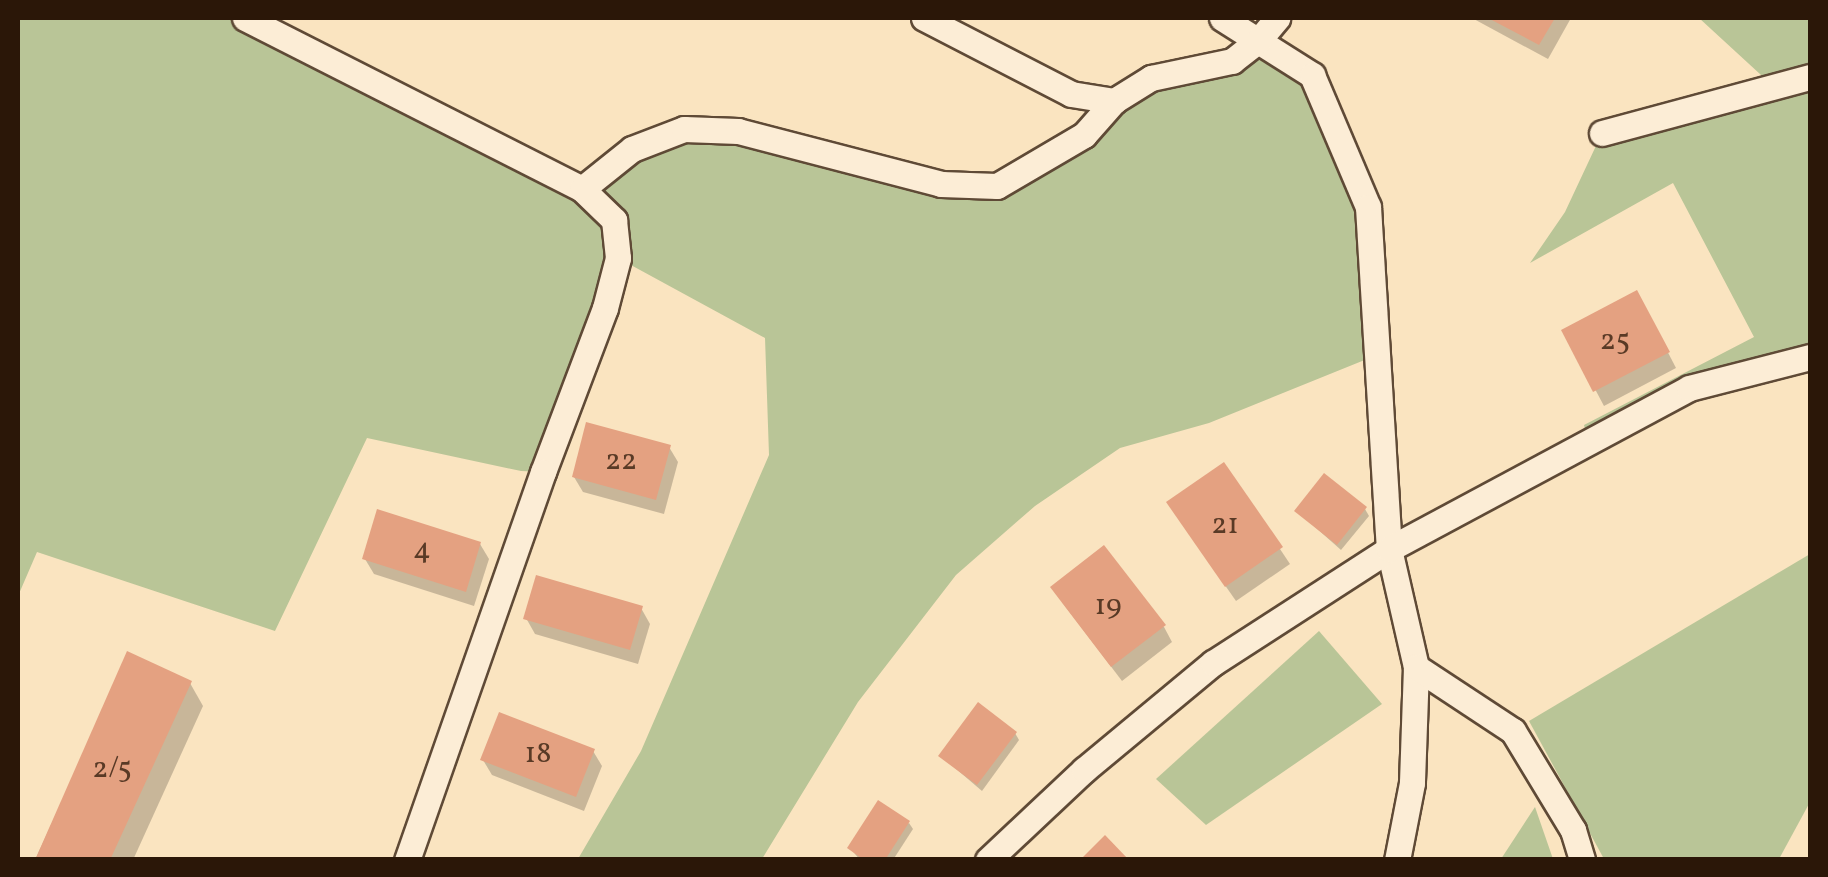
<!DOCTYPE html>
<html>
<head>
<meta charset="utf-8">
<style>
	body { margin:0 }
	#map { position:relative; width:1828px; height:877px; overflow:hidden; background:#fae4c0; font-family:Vollkorn,serif }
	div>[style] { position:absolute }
	.green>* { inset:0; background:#b9c597 }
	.shadow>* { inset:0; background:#0003 }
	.building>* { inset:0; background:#e4a181 }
	.roads { filter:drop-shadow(2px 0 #5f4a36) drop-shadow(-2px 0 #5f4a36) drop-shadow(0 2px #5f4a36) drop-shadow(0 -2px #5f4a36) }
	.minor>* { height:25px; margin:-12.5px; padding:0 12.5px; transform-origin:12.5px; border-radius:12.5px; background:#fcedd6 }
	span { translate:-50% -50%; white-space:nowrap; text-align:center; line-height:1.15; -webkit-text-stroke:8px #fcedd6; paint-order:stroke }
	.number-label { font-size:30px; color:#593a26 }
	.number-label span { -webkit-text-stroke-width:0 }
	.frame { position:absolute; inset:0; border:20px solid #2b1708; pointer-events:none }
</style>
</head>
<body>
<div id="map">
	<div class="green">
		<div style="clip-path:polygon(18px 18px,245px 18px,582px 189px,684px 129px,997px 186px,1114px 101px,1258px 41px,1312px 75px,1368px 207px,1377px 355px,1209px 423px,1120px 448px,1035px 506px,956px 575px,858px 702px,762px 859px,578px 859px,641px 751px,769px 455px,765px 338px,618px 258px,543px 472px,521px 471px,367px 438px,275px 631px,37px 552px,18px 596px)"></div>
		<div style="clip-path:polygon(1699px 18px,1810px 18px,1810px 357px,1689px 388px,1590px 448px,1584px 425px,1754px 337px,1673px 183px,1530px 263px,1565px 212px,1602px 133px,1773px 86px)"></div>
		<div style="clip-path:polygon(1810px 554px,1810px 802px,1779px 859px,1604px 859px,1529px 721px)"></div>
		<div style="clip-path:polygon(1319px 631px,1382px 704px,1206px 825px,1156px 779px)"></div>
		<div style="clip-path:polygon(1535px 807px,1553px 859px,1501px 859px)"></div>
	</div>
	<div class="shadow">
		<div style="clip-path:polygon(1472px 18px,1571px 18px,1548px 59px)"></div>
		<div style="clip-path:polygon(1645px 308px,1676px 368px,1604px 406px,1564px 331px)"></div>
		<div style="clip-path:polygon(669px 447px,678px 462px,664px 514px,583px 492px,574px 477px)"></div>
		<div style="clip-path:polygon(1224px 465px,1290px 564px,1236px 601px,1178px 518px)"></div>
		<div style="clip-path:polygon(1365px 509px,1369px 516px,1341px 550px,1297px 511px)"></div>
		<div style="clip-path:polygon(480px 544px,489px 559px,474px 606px,374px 574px,365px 559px)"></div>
		<div style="clip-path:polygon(1062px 602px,1164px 627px,1172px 642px,1122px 681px)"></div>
		<div style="clip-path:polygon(641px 608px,650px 624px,638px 664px,535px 634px,526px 618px)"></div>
		<div style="clip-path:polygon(129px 654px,190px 683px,203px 706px,133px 860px,35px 860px)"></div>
		<div style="clip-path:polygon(1015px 733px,1019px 740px,982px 791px,941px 756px)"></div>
		<div style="clip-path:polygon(593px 751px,602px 766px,584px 811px,492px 775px,483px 760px)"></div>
		<div style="clip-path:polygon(909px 823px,913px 829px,893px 860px,860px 860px,850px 848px)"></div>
	</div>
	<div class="building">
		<div style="clip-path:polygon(1488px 18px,1555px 18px,1539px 45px)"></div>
		<div style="clip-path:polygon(1637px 290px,1670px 352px,1593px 392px,1561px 330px)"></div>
		<div style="clip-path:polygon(586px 422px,671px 445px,656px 500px,572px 477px)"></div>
		<div style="clip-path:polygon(1224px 462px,1283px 547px,1225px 587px,1166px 502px)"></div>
		<div style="clip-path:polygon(1324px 473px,1367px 507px,1337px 545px,1294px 511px)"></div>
		<div style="clip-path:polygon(377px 509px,481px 542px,466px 592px,362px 559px)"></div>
		<div style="clip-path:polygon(1104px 545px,1166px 625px,1111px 667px,1050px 587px)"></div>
		<div style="clip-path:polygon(536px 575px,643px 606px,630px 650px,523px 619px)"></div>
		<div style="clip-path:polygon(127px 651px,192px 681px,110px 860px,35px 860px)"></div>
		<div style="clip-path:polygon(978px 702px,1017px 732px,977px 785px,938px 756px)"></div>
		<div style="clip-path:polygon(499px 712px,595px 749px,576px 797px,480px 760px)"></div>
		<div style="clip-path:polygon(878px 800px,910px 821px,885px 860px,864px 860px,847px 848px)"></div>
		<div style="clip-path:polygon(1105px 835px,1129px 860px,1080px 860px)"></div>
	</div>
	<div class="roads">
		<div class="minor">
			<div style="left:245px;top:18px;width:378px;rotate:26.9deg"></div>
			<div style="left:582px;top:189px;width:45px;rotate:44.1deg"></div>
			<div style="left:614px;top:220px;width:38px;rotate:84deg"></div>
			<div style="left:618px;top:258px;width:52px;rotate:104.6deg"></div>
			<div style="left:605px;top:308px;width:175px;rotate:110.7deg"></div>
			<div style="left:543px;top:472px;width:411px;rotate:109.3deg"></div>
			<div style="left:924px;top:18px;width:165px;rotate:27.3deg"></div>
			<div style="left:1071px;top:94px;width:44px;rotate:9.2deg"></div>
			<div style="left:1222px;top:18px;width:107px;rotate:32.3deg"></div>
			<div style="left:1312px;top:75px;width:143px;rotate:67deg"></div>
			<div style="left:1368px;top:207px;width:343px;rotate:86.5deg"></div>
			<div style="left:1389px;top:549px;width:121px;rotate:77.1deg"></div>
			<div style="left:1416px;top:667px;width:116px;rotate:92deg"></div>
			<div style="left:1412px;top:783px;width:78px;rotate:101deg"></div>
			<div style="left:1602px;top:133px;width:215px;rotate:-15.1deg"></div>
			<div style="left:582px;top:189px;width:64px;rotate:-38.7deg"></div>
			<div style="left:632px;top:149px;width:56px;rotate:-21deg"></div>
			<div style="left:684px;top:129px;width:54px;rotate:2.1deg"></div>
			<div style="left:738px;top:131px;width:210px;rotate:14.6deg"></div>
			<div style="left:941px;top:184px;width:56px;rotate:2deg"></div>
			<div style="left:997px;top:186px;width:101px;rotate:-30.4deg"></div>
			<div style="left:1084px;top:135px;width:45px;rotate:-48.6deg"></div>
			<div style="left:1114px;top:101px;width:44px;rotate:-31.9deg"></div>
			<div style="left:1151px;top:78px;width:83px;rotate:-11.9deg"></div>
			<div style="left:1232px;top:61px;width:33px;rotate:-38deg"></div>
			<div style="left:1258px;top:41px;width:30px;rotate:-50deg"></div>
			<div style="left:1416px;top:667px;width:116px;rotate:33.4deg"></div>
			<div style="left:1513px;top:731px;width:116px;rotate:58.8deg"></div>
			<div style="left:1573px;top:830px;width:31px;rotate:73deg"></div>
			<div style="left:988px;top:860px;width:132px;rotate:-43.2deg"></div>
			<div style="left:1084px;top:770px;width:168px;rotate:-39.7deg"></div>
			<div style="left:1213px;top:663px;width:210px;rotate:-32.9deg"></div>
			<div style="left:1389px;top:549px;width:340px;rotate:-28.2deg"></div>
			<div style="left:1689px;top:388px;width:125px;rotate:-14.4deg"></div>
		</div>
	</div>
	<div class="number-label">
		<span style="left:1615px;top:341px">25</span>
		<span style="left:621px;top:461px">22</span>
		<span style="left:1225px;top:525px">21</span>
		<span style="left:422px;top:550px">4</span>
		<span style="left:1108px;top:606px">19</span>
		<span style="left:538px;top:754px">18</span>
		<span style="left:112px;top:769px">2/5</span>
	</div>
	<div class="frame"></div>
</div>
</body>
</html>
